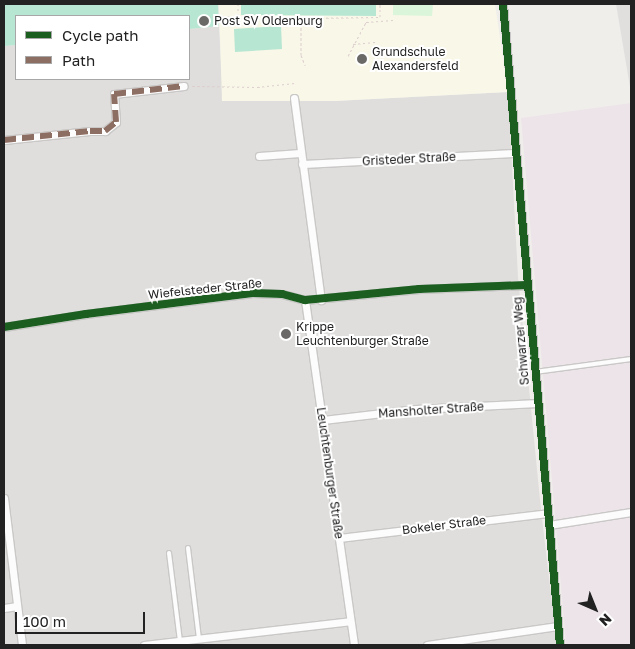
<!DOCTYPE html>
<html>
<head>
<meta charset="utf-8">
<style>
	body { margin:0 }
	#map { position:relative; width:635px; height:649px; overflow:hidden; background:#f0eeeb; font-family:"Golos Text",sans-serif }
	div>[style] { position:absolute }
	.residential>* { inset:0; background:#dfdedc }
	.industrial>* { inset:0; background:#ede4e9 }
	.education>* { inset:0; background:#f8f7e8 }
	.park>* { inset:0; background:#daf5da }
	.pitch>* { inset:0; background:#b7e6d2 }
	.parking>* { inset:0; background:#e0dfde }
	.path>* { height:1px; margin-top:-0.5px; transform-origin:0; background:repeating-linear-gradient(90deg,#dccecd 0 2.5px,transparent 0 5px) }
	.roads { filter:drop-shadow(1px 0 #c9c8c7) drop-shadow(-1px 0 #c9c8c7) drop-shadow(0 1px #c9c8c7) drop-shadow(0 -1px #c9c8c7) }
	.service>* { height:4px; margin:-2px; padding:0 2px; transform-origin:2px; border-radius:2px; background:#fdfcfc }
	.minor>* { height:7px; margin:-3.5px; padding:0 3.5px; transform-origin:3.5px; border-radius:3.5px; background:#fdfcfc }
	.quiet>* { height:6px; margin-top:-3px; transform-origin:0; background:repeating-linear-gradient(90deg,#8d6e63 0 12px,transparent 0 18px) }
	.cycleway>* { height:8px; margin:-4px; padding:0 4px; transform-origin:4px; border-radius:4px; background:#1b5e20 }
	.dots>* { width:14px; height:14px; translate:-50% -50%; box-sizing:border-box; border:2px solid #fff; border-radius:50% }
	span { translate:-50% -50%; white-space:nowrap; text-align:center; line-height:1.15; -webkit-text-stroke:4px #fff; paint-order:stroke }
	.poi-label { font-size:12px; color:#222 }
	.left { translate:0 -50%; text-align:left }
	.street-label { font-size:12px; color:#222 }
	.frame { position:absolute; inset:0; border:5px solid #222; pointer-events:none }
	.legend { position:absolute; left:15px; top:15px; width:175px; height:65px; box-sizing:border-box; background:#fff; border:1px solid #a7a7a7; margin:0; padding:6px 9px; list-style:none; font-size:15px; color:#222 }
	.legend li { display:flex; align-items:center; gap:10px; height:25px }
	.legend b { width:25px; border:1px solid #a7a7a7 }
	.north { position:absolute; left:570px; top:584px; width:50px; height:50px; -webkit-text-stroke:4px #fff; paint-order:stroke; rotate:136deg; font-size:14px; font-weight:700; line-height:20px; text-align:center; color:#222 }
	.north::after { content:''; display:block; margin:auto; width:18px; height:22px; background:#222; clip-path:polygon(50% 0,100% 100%,50% 72%,0 100%) }
	.scale { position:absolute; left:15px; top:612px; width:130px; height:22px; box-sizing:border-box; border:2px solid #222; border-top:0; padding-left:6px; font-size:15px; line-height:18px; white-space:nowrap; color:#222; -webkit-text-stroke:4px #fff; paint-order:stroke }
</style>
</head>
<body>
<div id="map">
	<div class="residential">
		<div style="clip-path:polygon(219px 26px,223px 101px,334px 101px,508px 92px,518px 277px,541px 510px,557px 645px,4px 645px,4px 46px,16px 45px,16px 79px,189px 79px,189px 29px)"></div>
	</div>
	<div class="industrial">
		<div style="clip-path:polygon(631px 103px,631px 645px,566px 645px,521px 118px)"></div>
	</div>
	<div class="education">
		<div style="clip-path:polygon(219px 4px,495px 4px,508px 92px,334px 101px,222px 101px)"></div>
	</div>
	<div class="park">
		<div style="clip-path:polygon(393px 4px,433px 4px,432px 16px,393px 15px)"></div>
	</div>
	<div class="pitch">
		<div style="clip-path:polygon(4px 4px,218px 4px,219px 26px,189px 29px,189px 16px,16px 16px,16px 45px,4px 46px)"></div>
		<div style="clip-path:polygon(241px 4px,376px 4px,376px 16px,241px 15px)"></div>
		<div style="clip-path:polygon(281px 26px,282px 49px,235px 52px,234px 29px)"></div>
	</div>
	<div class="parking">
		<div style="clip-path:polygon(616px 4px,631px 4px,631px 93px)"></div>
	</div>
	<div class="path">
		<div style="left:202px;top:16px;width:99px;rotate:1.2deg"></div>
		<div style="left:301px;top:18px;width:37px;rotate:90deg"></div>
		<div style="left:301px;top:55px;width:11px;rotate:68deg"></div>
		<div style="left:238px;top:16px;width:12px;rotate:-90deg"></div>
		<div style="left:301px;top:18px;width:79px;rotate:-0.7deg"></div>
		<div style="left:380px;top:17px;width:13px;rotate:-90deg"></div>
		<div style="left:353px;top:44px;width:25px;rotate:-5deg"></div>
		<div style="left:348px;top:56px;width:38px;rotate:-62deg"></div>
		<div style="left:366px;top:22px;width:27px;rotate:-4deg"></div>
		<div style="left:192px;top:86px;width:65px;rotate:0.9deg"></div>
		<div style="left:257px;top:87px;width:38px;rotate:-6deg"></div>
	</div>
	<div class="roads">
		<div class="service">
			<div style="left:535px;top:372px;width:97px;rotate:-7.7deg"></div>
			<div style="left:188px;top:548px;width:92px;rotate:83.1deg"></div>
			<div style="left:169px;top:553px;width:89px;rotate:82.9deg"></div>
		</div>
		<div class="minor">
			<div style="left:503px;top:4px;width:644px;rotate:84.92deg"></div>
			<div style="left:294px;top:98px;width:204px;rotate:82.4deg"></div>
			<div style="left:4px;top:140px;width:86px;rotate:-6deg"></div>
			<div style="left:90px;top:131px;width:15px"></div>
			<div style="left:105px;top:131px;width:14px;rotate:-39deg"></div>
			<div style="left:116px;top:122px;width:28px;rotate:-94deg"></div>
			<div style="left:114px;top:94px;width:70px;rotate:-6.5deg"></div>
			<div style="left:259px;top:156px;width:41px;rotate:-4.2deg"></div>
			<div style="left:302px;top:164px;width:213px;rotate:-3deg"></div>
			<div style="left:305px;top:300px;width:348px;rotate:81.9deg"></div>
			<div style="left:4px;top:327px;width:83px;rotate:-9deg"></div>
			<div style="left:86px;top:314px;width:168px;rotate:-7.2deg"></div>
			<div style="left:253px;top:293px;width:29px;rotate:2deg"></div>
			<div style="left:282px;top:294px;width:24px;rotate:15deg"></div>
			<div style="left:305px;top:300px;width:115px;rotate:-5.5deg"></div>
			<div style="left:419px;top:289px;width:108px;rotate:-2.1deg"></div>
			<div style="left:323px;top:420px;width:94px;rotate:-6.7deg"></div>
			<div style="left:416px;top:409px;width:122px;rotate:-2.8deg"></div>
			<div style="left:4px;top:498px;width:148px;rotate:83deg"></div>
			<div style="left:549px;top:525px;width:83px;rotate:-9deg"></div>
			<div style="left:339px;top:538px;width:210px;rotate:-6.8deg"></div>
			<div style="left:4px;top:608px;width:13px;rotate:-9deg"></div>
			<div style="left:144px;top:645px;width:207px;rotate:-6.6deg"></div>
			<div style="left:427px;top:645px;width:132px;rotate:-8.3deg"></div>
		</div>
	</div>
	<div class="quiet">
		<div style="left:4px;top:140px;width:86px;rotate:-6deg"></div>
		<div style="left:90px;top:131px;width:15px"></div>
		<div style="left:105px;top:131px;width:14px;rotate:-39deg"></div>
		<div style="left:116px;top:122px;width:28px;rotate:-94deg"></div>
		<div style="left:114px;top:94px;width:70px;rotate:-6.5deg"></div>
	</div>
	<div class="cycleway">
		<div style="left:503px;top:4px;width:644px;rotate:84.92deg"></div>
		<div style="left:4px;top:327px;width:83px;rotate:-9deg"></div>
		<div style="left:86px;top:314px;width:168px;rotate:-7.2deg"></div>
		<div style="left:253px;top:293px;width:29px;rotate:2deg"></div>
		<div style="left:282px;top:294px;width:24px;rotate:15deg"></div>
		<div style="left:305px;top:300px;width:115px;rotate:-5.5deg"></div>
		<div style="left:419px;top:289px;width:108px;rotate:-2.1deg"></div>
	</div>
	<div class="dots">
		<div style="left:204px;top:21px;background:#6a6968"></div>
		<div style="left:362px;top:59px;background:#6a6968"></div>
		<div style="left:286px;top:334px;background:#6a6968"></div>
	</div>
	<div class="poi-label">
		<span class="left" style="left:214px;top:21px">Post SV Oldenburg</span>
		<span class="left" style="left:372px;top:59px">Grundschule<br>Alexandersfeld</span>
		<span class="left" style="left:296px;top:334px">Krippe<br>Leuchtenburger Straße</span>
	</div>
	<div class="street-label">
		<span style="left:409px;top:159px;rotate:-3deg">Gristeder Straße</span>
		<span style="left:205px;top:289px;rotate:-6deg">Wiefelsteder Straße</span>
		<span style="left:521px;top:341px;rotate:-95deg">Schwarzer Weg</span>
		<span style="left:431px;top:410px;rotate:-4deg">Mansholter Straße</span>
		<span style="left:330px;top:473px;rotate:82deg">Leuchtenburger Straße</span>
		<span style="left:444px;top:525px;rotate:-7deg">Bokeler Straße</span>
	</div>
	<div class="frame"></div>
	<ul class="legend">
	<li><b style="height:6px;background:#1b5e20"></b>Cycle path</li>
	<li><b style="height:6px;background:#8d6e63"></b>Path</li>
	</ul>
	<div class="north">N</div>
	<div class="scale">100 m</div>
</div>
</body>
</html>
